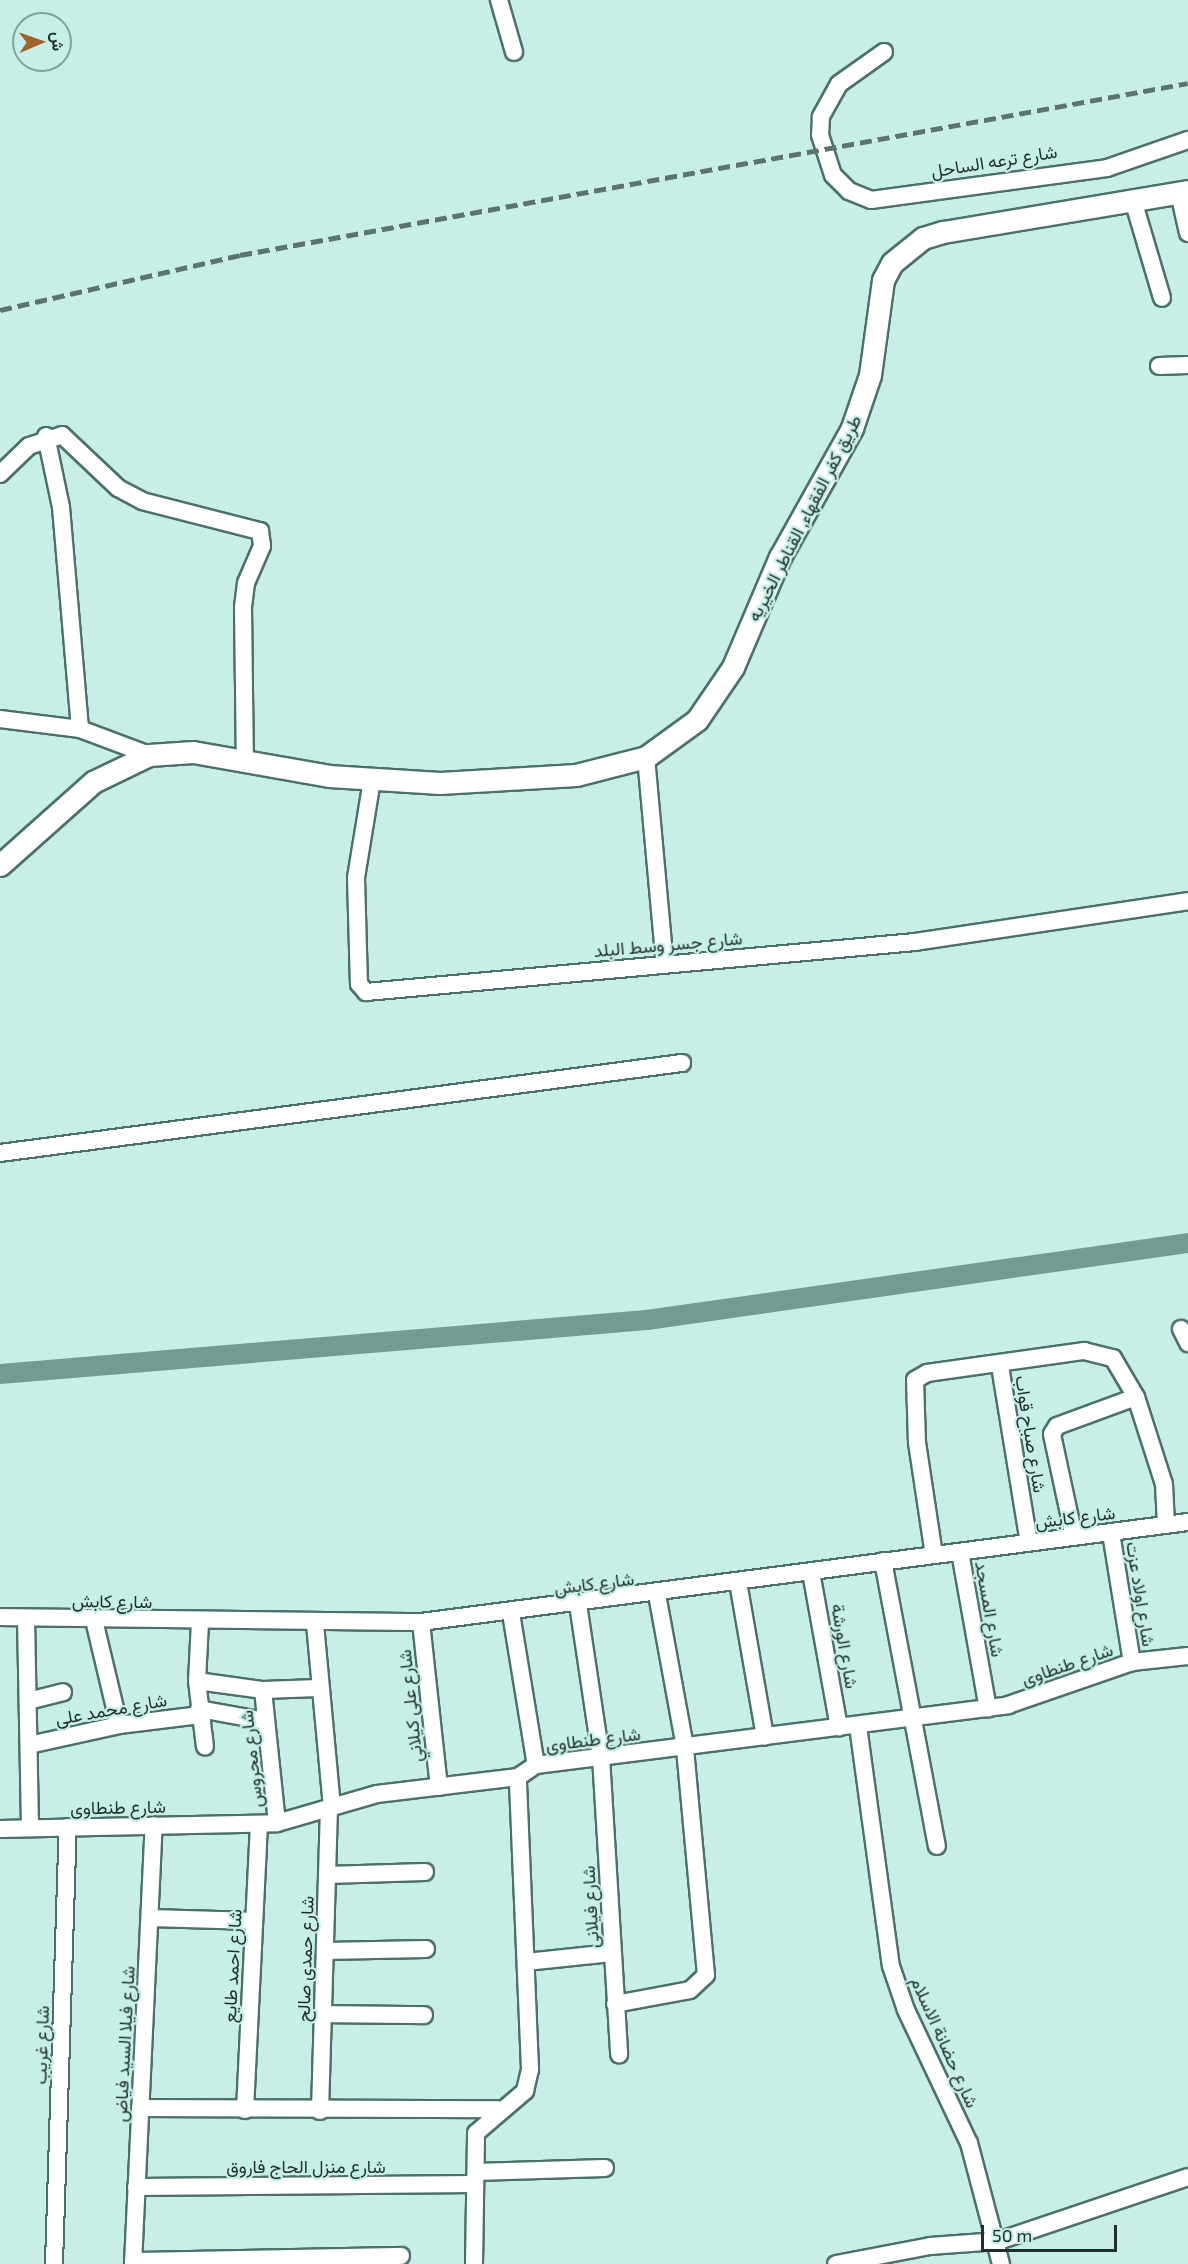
<!DOCTYPE html>
<html>
<head>
<meta charset="utf-8">
<style>
	body { margin:0 }
	#map { position:relative; width:1188px; height:2264px; overflow:hidden; background:#c7efe8; font-family:"Exo 2",Vazirmatn,sans-serif }
	div>[style] { position:absolute }
	.canal>* { height:20px; margin:-10px; padding:0 10px; transform-origin:10px; border-radius:10px; background:#749a94 }
	.roads { filter:drop-shadow(2px 0 #4c706a) drop-shadow(-2px 0 #4c706a) drop-shadow(0 2px #4c706a) drop-shadow(0 -2px #4c706a) }
	.minor>* { height:16px; margin:-8px; padding:0 8px; transform-origin:8px; border-radius:8px; background:#fff }
	.tertiary>* { height:21px; margin:-10.5px; padding:0 10.5px; transform-origin:10.5px; border-radius:10.5px; background:#fff }
	.rail>* { height:4.5px; margin-top:-2.25px; transform-origin:0; background:repeating-linear-gradient(90deg,#5b7470 0 12px,transparent 0 18px) }
	span { translate:-50% -50%; white-space:nowrap; text-align:center; line-height:1.15; -webkit-text-stroke:4.5px #c7efe8; paint-order:stroke }
	.street-label { font-size:18px; color:#1f2f2c }
	.north { position:absolute; left:12px; top:12px; width:60px; height:60px; box-sizing:border-box; background:#c7efe8; border:2px solid #84a29d; border-radius:50%; rotate:88deg; font-size:16px; font-weight:700; line-height:24px; text-align:center; color:#1f2f2c }
	.north::after { content:''; display:block; margin:auto; width:21px; height:27px; background:#a16329; clip-path:polygon(50% 0,100% 100%,50% 72%,0 100%) }
	.scale { position:absolute; left:981px; top:2225px; width:136px; height:27px; box-sizing:border-box; border:3px solid #1f2f2c; border-top:0; padding-left:8px; font-size:18px; line-height:21px; white-space:nowrap; color:#1f2f2c; -webkit-text-stroke:4px #c7efe8; paint-order:stroke }
</style>
</head>
<body>
<div id="map">
	<div class="canal">
		<div style="left:0;top:1374px;width:649px;rotate:-4.77deg"></div>
		<div style="left:647px;top:1320px;width:546px;rotate:-8.1deg"></div>
	</div>
	<div class="roads">
		<div class="minor">
			<div style="left:499px;top:0;width:54px;rotate:73.9deg"></div>
			<div style="left:884px;top:52px;width:55px;rotate:144.6deg"></div>
			<div style="left:839px;top:84px;width:38px;rotate:119deg"></div>
			<div style="left:821px;top:117px;width:18px;rotate:93deg"></div>
			<div style="left:820px;top:135px;width:42px;rotate:72deg"></div>
			<div style="left:833px;top:175px;width:23px;rotate:45deg"></div>
			<div style="left:849px;top:191px;width:24px;rotate:22deg"></div>
			<div style="left:871px;top:200px;width:238px;rotate:-7.7deg"></div>
			<div style="left:1107px;top:168px;width:86px;rotate:-19.1deg"></div>
			<div style="left:1179px;top:193px;width:41px;rotate:77.3deg"></div>
			<div style="left:1133px;top:200px;width:102px;rotate:73.5deg"></div>
			<div style="left:1159px;top:366px;width:29px;rotate:-2deg"></div>
			<div style="left:46px;top:436px;width:73px;rotate:78.1deg"></div>
			<div style="left:61px;top:507px;width:223px;rotate:85.1deg"></div>
			<div style="left:0;top:474px;width:40px;rotate:-44deg"></div>
			<div style="left:29px;top:446px;width:35px;rotate:-18deg"></div>
			<div style="left:62px;top:435px;width:77px;rotate:43.4deg"></div>
			<div style="left:118px;top:488px;width:27px;rotate:28deg"></div>
			<div style="left:142px;top:501px;width:122px;rotate:14.3deg"></div>
			<div style="left:260px;top:531px;width:15px;rotate:82deg"></div>
			<div style="left:262px;top:546px;width:40px;rotate:113.4deg"></div>
			<div style="left:246px;top:583px;width:24px;rotate:97deg"></div>
			<div style="left:243px;top:607px;width:156px;rotate:89.3deg"></div>
			<div style="left:0;top:719px;width:81px;rotate:7.1deg"></div>
			<div style="left:80px;top:729px;width:74px;rotate:20.6deg"></div>
			<div style="left:646px;top:757px;width:208px;rotate:84.8deg"></div>
			<div style="left:372px;top:780px;width:99px;rotate:99.3deg"></div>
			<div style="left:356px;top:878px;width:106px;rotate:88.4deg"></div>
			<div style="left:359px;top:984px;width:11px;rotate:49deg"></div>
			<div style="left:366px;top:992px;width:551px;rotate:-5.2deg"></div>
			<div style="left:915px;top:942px;width:276px;rotate:-8.5deg"></div>
			<div style="left:0;top:1153px;width:688px;rotate:-7.52deg"></div>
			<div style="left:1181px;top:1329px;width:16px;rotate:63deg"></div>
			<div style="left:1000px;top:1366px;width:179px;rotate:80.7deg"></div>
			<div style="left:1111px;top:1533px;width:131px;rotate:80.8deg"></div>
			<div style="left:1074px;top:1537px;width:105px;rotate:-102.1deg"></div>
			<div style="left:1052px;top:1434px;width:9px;rotate:-58deg"></div>
			<div style="left:1057px;top:1426px;width:84px;rotate:-20.2deg"></div>
			<div style="left:960px;top:1552px;width:159px;rotate:79.9deg"></div>
			<div style="left:934px;top:1555px;width:113px;rotate:-98.6deg"></div>
			<div style="left:917px;top:1443px;width:63px;rotate:-91.8deg"></div>
			<div style="left:915px;top:1380px;width:14px;rotate:-30deg"></div>
			<div style="left:927px;top:1373px;width:159px;rotate:-8deg"></div>
			<div style="left:1084px;top:1351px;width:30px;rotate:14deg"></div>
			<div style="left:1113px;top:1358px;width:45px;rotate:59.5deg"></div>
			<div style="left:1136px;top:1397px;width:91px;rotate:72.2deg"></div>
			<div style="left:1164px;top:1484px;width:41px;rotate:87.2deg"></div>
			<div style="left:883px;top:1561px;width:290px;rotate:79.3deg"></div>
			<div style="left:811px;top:1572px;width:158px;rotate:79.8deg"></div>
			<div style="left:738px;top:1582px;width:157px;rotate:80.1deg"></div>
			<div style="left:578px;top:1604px;width:155px;rotate:81.5deg"></div>
			<div style="left:601px;top:1757px;width:298px;rotate:86.5deg"></div>
			<div style="left:511px;top:1613px;width:154px;rotate:80.7deg"></div>
			<div style="left:0;top:1617px;width:421px;rotate:0.7deg"></div>
			<div style="left:421px;top:1622px;width:773px;rotate:-7.43deg"></div>
			<div style="left:26px;top:1618px;width:210px;rotate:88.9deg"></div>
			<div style="left:94px;top:1620px;width:108px;rotate:76.6deg"></div>
			<div style="left:200px;top:1622px;width:59px;rotate:92.9deg"></div>
			<div style="left:197px;top:1681px;width:66px;rotate:83.1deg"></div>
			<div style="left:421px;top:1622px;width:166px;rotate:83.8deg"></div>
			<div style="left:315px;top:1624px;width:184px;rotate:84.7deg"></div>
			<div style="left:197px;top:1681px;width:67px;rotate:7.8deg"></div>
			<div style="left:263px;top:1690px;width:55px;rotate:-2.1deg"></div>
			<div style="left:263px;top:1690px;width:134px;rotate:84deg"></div>
			<div style="left:28px;top:1701px;width:36px;rotate:-14deg"></div>
			<div style="left:199px;top:1709px;width:68px;rotate:10.2deg"></div>
			<div style="left:858px;top:1726px;width:242px;rotate:82.2deg"></div>
			<div style="left:891px;top:1966px;width:46px;rotate:71.2deg"></div>
			<div style="left:906px;top:2010px;width:147px;rotate:64.7deg"></div>
			<div style="left:969px;top:2143px;width:125px;rotate:75.2deg"></div>
			<div style="left:29px;top:1745px;width:92px;rotate:-12.5deg"></div>
			<div style="left:119px;top:1725px;width:82px;rotate:-7deg"></div>
			<div style="left:0;top:1829px;width:277px;rotate:-1.2deg"></div>
			<div style="left:277px;top:1823px;width:104px;rotate:-16.2deg"></div>
			<div style="left:377px;top:1794px;width:142px;rotate:-6.9deg"></div>
			<div style="left:518px;top:1777px;width:22px;rotate:-34deg"></div>
			<div style="left:536px;top:1765px;width:476px;rotate:-7.2deg"></div>
			<div style="left:1008px;top:1705px;width:131px;rotate:-19.1deg"></div>
			<div style="left:1132px;top:1662px;width:56px;rotate:-6.1deg"></div>
			<div style="left:327px;top:1875px;width:98px;rotate:-1.8deg"></div>
			<div style="left:150px;top:1918px;width:104px;rotate:1.7deg"></div>
			<div style="left:325px;top:1951px;width:101px;rotate:-1.1deg"></div>
			<div style="left:526px;top:1962px;width:86px;rotate:-6deg"></div>
			<div style="left:615px;top:2004px;width:76px;rotate:-10.6deg"></div>
			<div style="left:690px;top:1990px;width:22px;rotate:-43deg"></div>
			<div style="left:706px;top:1975px;width:229px;rotate:-95.3deg"></div>
			<div style="left:685px;top:1747px;width:156px;rotate:-100.4deg"></div>
			<div style="left:323px;top:2014px;width:101px;rotate:0.6deg"></div>
			<div style="left:140px;top:2108px;width:358px;rotate:0.2deg"></div>
			<div style="left:245px;top:2110px;width:285px;rotate:-87.2deg"></div>
			<div style="left:320px;top:2111px;width:303px;rotate:-88.3deg"></div>
			<div style="left:476px;top:2172px;width:129px;rotate:-1.8deg"></div>
			<div style="left:136px;top:2187px;width:339px;rotate:-0.5deg"></div>
			<div style="left:133px;top:2261px;width:268px;rotate:-1.1deg"></div>
			<div style="left:54px;top:2264px;width:437px;rotate:-88.2deg"></div>
			<div style="left:133px;top:2264px;width:439px;rotate:-87.3deg"></div>
			<div style="left:474px;top:2264px;width:131px;rotate:-89.1deg"></div>
			<div style="left:476px;top:2133px;width:65px;rotate:-40.6deg"></div>
			<div style="left:525px;top:2091px;width:23px;rotate:-77deg"></div>
			<div style="left:530px;top:2069px;width:292px;rotate:-92.4deg"></div>
			<div style="left:836px;top:2264px;width:96px;rotate:-10.8deg"></div>
			<div style="left:930px;top:2246px;width:68px;rotate:-4.2deg"></div>
			<div style="left:998px;top:2241px;width:200px;rotate:-18.6deg"></div>
		</div>
		<div class="tertiary">
			<div style="left:0;top:865px;width:125px;rotate:-41.7deg"></div>
			<div style="left:93px;top:782px;width:62px;rotate:-25.7deg"></div>
			<div style="left:149px;top:755px;width:44px;rotate:-3.9deg"></div>
			<div style="left:193px;top:752px;width:138px;rotate:10deg"></div>
			<div style="left:329px;top:776px;width:111px;rotate:3.6deg"></div>
			<div style="left:440px;top:783px;width:136px;rotate:-3.4deg"></div>
			<div style="left:576px;top:775px;width:72px;rotate:-14.4deg"></div>
			<div style="left:646px;top:757px;width:63px;rotate:-36deg"></div>
			<div style="left:697px;top:720px;width:64px;rotate:-55.8deg"></div>
			<div style="left:733px;top:667px;width:120px;rotate:-66.9deg"></div>
			<div style="left:780px;top:557px;width:148px;rotate:-60.8deg"></div>
			<div style="left:852px;top:428px;width:56px;rotate:-71.2deg"></div>
			<div style="left:870px;top:375px;width:96px;rotate:-82.2deg"></div>
			<div style="left:883px;top:280px;width:19px;rotate:-62deg"></div>
			<div style="left:892px;top:263px;width:40px;rotate:-39deg"></div>
			<div style="left:923px;top:238px;width:21px;rotate:-17deg"></div>
			<div style="left:943px;top:232px;width:248px;rotate:-9.5deg"></div>
		</div>
	</div>
	<div class="rail">
		<div style="left:0;top:310px;width:246px;rotate:-12.9deg"></div>
		<div style="left:240px;top:255px;width:963px;rotate:-10.28deg"></div>
	</div>
	<div class="street-label">
		<span style="left:994px;top:161px;rotate:-9deg">شارع ترعه الساحل</span>
		<span style="left:804px;top:518px;rotate:-63deg">طريق كفر الفقهاء, القناطر الخيريه</span>
		<span style="left:668px;top:944px;rotate:-5deg">شارع جسر وسط البلد</span>
		<span style="left:1031px;top:1434px;rotate:81deg">شارع صباح قواب</span>
		<span style="left:1075px;top:1517px;rotate:-7deg">شارع كابش</span>
		<span style="left:594px;top:1583px;rotate:-7deg">شارع كابش</span>
		<span style="left:1141px;top:1594px;rotate:81deg">شارع اولاد عزت</span>
		<span style="left:112px;top:1601px;rotate:1deg">شارع كابش</span>
		<span style="left:990px;top:1609px;rotate:80deg">شارع المسجد</span>
		<span style="left:845px;top:1646px;rotate:80deg">شارع الورشة</span>
		<span style="left:1067px;top:1664px;rotate:-19deg">شارع طنطاوى</span>
		<span style="left:410px;top:1706px;rotate:-96deg">شارع على كيلاني</span>
		<span style="left:111px;top:1709px;rotate:-10deg">شارع محمد على</span>
		<span style="left:593px;top:1739px;rotate:-7deg">شارع طنطاوى</span>
		<span style="left:251px;top:1759px;rotate:-96deg">شارع محروس</span>
		<span style="left:118px;top:1807px;rotate:-1deg">شارع طنطاوى</span>
		<span style="left:590px;top:1907px;rotate:-93deg">شارع فيلانى</span>
		<span style="left:305px;top:1959px;rotate:-88deg">شارع حمدى صالح</span>
		<span style="left:232px;top:1966px;rotate:-87deg">شارع احمد طايع</span>
		<span style="left:945px;top:2042px;rotate:66deg">شارع حضانة الاسلام</span>
		<span style="left:124px;top:2044px;rotate:-87deg">شارع فيلا السيد فياض</span>
		<span style="left:41px;top:2045px;rotate:-88deg">شارع غريب</span>
		<span style="left:306px;top:2166px">شارع منزل الحاج فاروق</span>
	</div>
	<div class="north">ش</div>
	<div class="scale">50 m</div>
</div>
</body>
</html>
